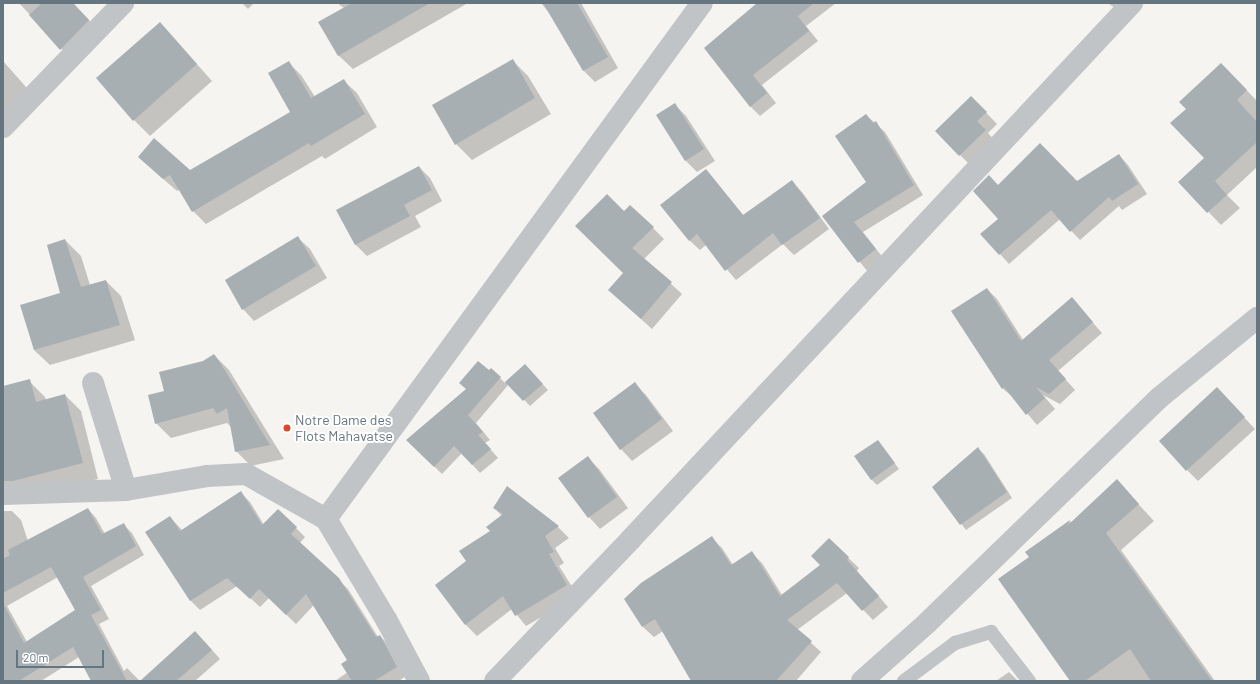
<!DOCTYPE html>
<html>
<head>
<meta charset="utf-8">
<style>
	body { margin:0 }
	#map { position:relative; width:1260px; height:684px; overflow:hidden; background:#f5f4f1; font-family:Barlow,sans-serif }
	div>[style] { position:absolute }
	.shadow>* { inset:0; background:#0003 }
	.building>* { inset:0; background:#a7afb3 }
	.lane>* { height:14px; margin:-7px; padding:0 7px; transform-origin:7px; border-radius:7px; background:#c0c4c7 }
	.street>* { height:22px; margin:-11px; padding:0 11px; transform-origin:11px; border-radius:11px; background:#c0c4c7 }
	.dots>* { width:11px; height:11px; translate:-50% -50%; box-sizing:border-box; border:2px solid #fff; border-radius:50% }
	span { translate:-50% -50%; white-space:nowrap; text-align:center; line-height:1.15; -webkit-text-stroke:4px #fff; paint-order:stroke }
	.poi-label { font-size:14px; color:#657680 }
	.left { translate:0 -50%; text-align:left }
	.frame { position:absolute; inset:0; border:4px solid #657680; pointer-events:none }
	.scale { position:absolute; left:16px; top:650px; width:88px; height:18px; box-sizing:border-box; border:2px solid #657680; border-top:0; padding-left:5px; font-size:12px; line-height:14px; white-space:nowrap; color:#657680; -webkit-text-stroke:3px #fff; paint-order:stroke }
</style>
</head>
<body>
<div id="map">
	<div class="shadow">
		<div style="clip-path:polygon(19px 3px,73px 3px,99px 31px,71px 59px)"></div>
		<div style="clip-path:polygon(242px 3px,254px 3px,248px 9px)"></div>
		<div style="clip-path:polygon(337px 3px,468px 3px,353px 69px,338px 55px,344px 8px)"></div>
		<div style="clip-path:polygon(541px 3px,581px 3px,618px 68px,595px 82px,584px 71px,550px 14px)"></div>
		<div style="clip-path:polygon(760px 3px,836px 3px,806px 26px,818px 41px,762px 85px,776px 103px,760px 116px,750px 106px,737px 20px)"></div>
		<div style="clip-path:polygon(1108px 3px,1119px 3px,1115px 8px)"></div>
		<div style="clip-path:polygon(160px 23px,212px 81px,150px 136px,134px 120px)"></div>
		<div style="clip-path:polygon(512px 60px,528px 76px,551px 114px,472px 160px,456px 144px)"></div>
		<div style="clip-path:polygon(3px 61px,34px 96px,11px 117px,3px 109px)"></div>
		<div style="clip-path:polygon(288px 62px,301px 75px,315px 97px,343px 80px,357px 93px,377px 127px,325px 159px,322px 156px,206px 224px,193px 211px,180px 189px,177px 191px,153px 170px,190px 171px,292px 112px)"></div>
		<div style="clip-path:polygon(1234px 77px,1257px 101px,1257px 167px,1227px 195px,1240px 208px,1221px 225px,1180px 182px,1206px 158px)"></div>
		<div style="clip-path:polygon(971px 97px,997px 124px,988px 133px,996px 142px,971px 166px,936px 131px)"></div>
		<div style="clip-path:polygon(674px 104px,686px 116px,715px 161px,697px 172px,686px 161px,657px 115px)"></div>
		<div style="clip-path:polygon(866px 115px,885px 132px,923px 195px,863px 232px,884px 259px,868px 272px,823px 216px,867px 183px)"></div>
		<div style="clip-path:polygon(1119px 155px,1128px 165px,1147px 194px,1122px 210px,1119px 206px,1080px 240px,1060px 219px,1009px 264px,982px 234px,999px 219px,998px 186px,1077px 182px)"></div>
		<div style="clip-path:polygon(419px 167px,430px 178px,442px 201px,415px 216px,421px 227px,367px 256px,356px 245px,337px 211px)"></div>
		<div style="clip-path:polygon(706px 170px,744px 216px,792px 182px,802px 192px,829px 229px,794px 255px,783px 244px,736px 280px,706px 245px,700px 250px,689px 240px)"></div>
		<div style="clip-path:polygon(624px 213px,653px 228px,664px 239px,644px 259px,682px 294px,652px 329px,609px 290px,624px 273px)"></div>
		<div style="clip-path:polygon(298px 238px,310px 249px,327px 278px,254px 321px,243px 309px)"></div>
		<div style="clip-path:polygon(65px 240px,81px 256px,90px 285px,106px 281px,121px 296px,135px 340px,50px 365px,34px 350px,22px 306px,61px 294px)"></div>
		<div style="clip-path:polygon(987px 289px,997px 299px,1023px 340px,1072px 299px,1102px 333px,1058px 371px,1075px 390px,1060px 404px,1043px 395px,1055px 409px,1037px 425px,1014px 398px,1002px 388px)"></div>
		<div style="clip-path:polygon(214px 355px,229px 370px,284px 459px,251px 466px,236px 451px,232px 428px,227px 423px,171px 438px,156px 423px,165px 391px)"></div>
		<div style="clip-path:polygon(525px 365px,548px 390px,530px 406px,509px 384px,476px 423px,490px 440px,485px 443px,498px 458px,480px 473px,462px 453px,442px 474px,407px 440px,491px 369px,505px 383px)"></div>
		<div style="clip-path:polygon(29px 381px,45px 397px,46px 400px,65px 395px,81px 411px,98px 479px,3px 504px,3px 387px)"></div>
		<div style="clip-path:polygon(635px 384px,646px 395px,673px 431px,632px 461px,621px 449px,595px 413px)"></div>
		<div style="clip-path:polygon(1228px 400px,1255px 429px,1198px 481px,1187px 470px)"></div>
		<div style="clip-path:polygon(878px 441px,899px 469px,877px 485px,871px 479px)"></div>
		<div style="clip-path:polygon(978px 449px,984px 454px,1012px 498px,966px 530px,933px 487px)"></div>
		<div style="clip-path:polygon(587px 457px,599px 469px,628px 508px,600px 529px,589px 517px)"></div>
		<div style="clip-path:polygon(1117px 481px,1154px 521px,1121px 550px,1215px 681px,1071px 681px,1030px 557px,1027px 552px,1070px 521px,1072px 523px)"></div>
		<div style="clip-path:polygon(507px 488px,558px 527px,569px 538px,555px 548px,564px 563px,559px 566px,578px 596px,526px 626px,512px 609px,477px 636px,466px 625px,436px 586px,468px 562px,502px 516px,494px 508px)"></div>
		<div style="clip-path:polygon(241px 493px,250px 502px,264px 525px,278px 510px,305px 537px,300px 543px,348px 589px,378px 637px,380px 636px,389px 645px,406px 676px,399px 681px,335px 681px,348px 672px,349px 660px,314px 605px,296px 624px,269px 598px,260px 607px,237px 586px,200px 610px,191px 601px,146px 532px,170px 517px,182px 530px)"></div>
		<div style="clip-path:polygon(evenodd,88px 509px,96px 518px,105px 534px,123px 524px,132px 533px,144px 555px,91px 586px,109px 619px,99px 624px,124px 671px,127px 668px,140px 681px,109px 681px,79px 657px,41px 681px,3px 681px,3px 511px,12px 511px,21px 520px,28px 541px,88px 509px,58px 577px,76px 611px,27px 642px,7px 606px,58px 577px)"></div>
		<div style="clip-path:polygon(712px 538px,722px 548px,733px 565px,752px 553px,762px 563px,782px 595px,822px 566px,829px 540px,859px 568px,857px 571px,888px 607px,873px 620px,847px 593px,797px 630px,821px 652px,796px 681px,692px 681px,663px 631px,654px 637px,643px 627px,626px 599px)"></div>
		<div style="clip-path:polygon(204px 641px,220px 659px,195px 681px,142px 681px)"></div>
		<div style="clip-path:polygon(1009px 672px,1018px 681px,996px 681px)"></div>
	</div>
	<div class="building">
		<div style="clip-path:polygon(42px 3px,73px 3px,89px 20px,60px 50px,29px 15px)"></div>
		<div style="clip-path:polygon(352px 3px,430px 3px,338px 56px,318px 22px)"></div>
		<div style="clip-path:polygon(543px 3px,577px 3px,608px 57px,583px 71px)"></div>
		<div style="clip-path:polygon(757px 3px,814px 3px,798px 16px,809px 31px,753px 75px,767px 93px,750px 107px,704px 48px)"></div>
		<div style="clip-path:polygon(160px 22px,197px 64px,133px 121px,96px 78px)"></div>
		<div style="clip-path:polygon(513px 59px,535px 98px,455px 145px,432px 105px)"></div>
		<div style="clip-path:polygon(289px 61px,311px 98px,344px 79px,365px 114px,311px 146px,309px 143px,192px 212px,170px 175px,163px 179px,138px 157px,154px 138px,190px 170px,290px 112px,268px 73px)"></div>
		<div style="clip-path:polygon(1221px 63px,1247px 90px,1237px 100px,1257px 122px,1257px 142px,1215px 181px,1227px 195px,1207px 213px,1178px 182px,1204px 158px,1170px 123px,1186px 109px,1179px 102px)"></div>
		<div style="clip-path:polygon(971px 96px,987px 112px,977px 121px,986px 130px,959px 156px,935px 131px)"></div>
		<div style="clip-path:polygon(675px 103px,704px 149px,685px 161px,656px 115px)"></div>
		<div style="clip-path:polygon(866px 114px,873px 123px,876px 121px,914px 185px,854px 222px,876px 249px,858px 263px,822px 216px,866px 182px,835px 136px)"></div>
		<div style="clip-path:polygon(1040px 143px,1077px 181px,1119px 154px,1138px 184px,1112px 201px,1109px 197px,1070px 232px,1051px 210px,999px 255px,980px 234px,998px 219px,973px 191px,989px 175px,998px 185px)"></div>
		<div style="clip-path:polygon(419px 166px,432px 190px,404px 205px,410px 216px,355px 245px,336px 210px)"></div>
		<div style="clip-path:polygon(706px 169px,743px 215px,792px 180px,820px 218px,782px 245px,773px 233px,725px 271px,697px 234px,689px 241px,660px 205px)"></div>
		<div style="clip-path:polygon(607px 194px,624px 211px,630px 205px,654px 227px,632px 248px,672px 282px,641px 319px,608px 290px,623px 273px,575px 226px)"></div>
		<div style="clip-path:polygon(298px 236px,316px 266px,242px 310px,225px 280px)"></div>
		<div style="clip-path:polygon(65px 239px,81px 287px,106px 280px,120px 325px,34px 350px,20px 305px,60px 293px,47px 245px)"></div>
		<div style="clip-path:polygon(987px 288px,1021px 341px,1072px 297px,1093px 322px,1049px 360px,1066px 379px,1049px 394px,1036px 387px,1045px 398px,1026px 415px,1004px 387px,1002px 389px,951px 311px)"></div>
		<div style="clip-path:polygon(214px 354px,221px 364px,270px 445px,235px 452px,227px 408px,217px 414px,213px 408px,155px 424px,148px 395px,164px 391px,159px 372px,203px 361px)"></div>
		<div style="clip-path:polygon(478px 361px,489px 370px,491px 368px,501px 377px,468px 415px,483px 432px,478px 435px,491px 449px,472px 465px,454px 446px,434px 467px,406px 440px,466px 389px,459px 383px)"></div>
		<div style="clip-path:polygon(525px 364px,543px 384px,523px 401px,505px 382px)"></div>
		<div style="clip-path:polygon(30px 379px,36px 402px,65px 394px,83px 463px,13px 481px,3px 481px,3px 386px)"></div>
		<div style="clip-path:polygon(635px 382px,662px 419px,620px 450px,593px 413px)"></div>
		<div style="clip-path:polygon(1217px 387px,1245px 417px,1186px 471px,1159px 441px)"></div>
		<div style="clip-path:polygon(878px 440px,895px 463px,871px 480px,854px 456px)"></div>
		<div style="clip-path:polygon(978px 447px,1007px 492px,960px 525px,932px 487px)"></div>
		<div style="clip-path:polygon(588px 456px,617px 497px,588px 518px,558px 478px)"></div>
		<div style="clip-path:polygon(1117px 479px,1139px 504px,1106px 533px,1212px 681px,1151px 681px,1130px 649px,1085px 681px,1070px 681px,998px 579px,1029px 557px,1025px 552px,1070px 520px,1067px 526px)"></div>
		<div style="clip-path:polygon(507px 486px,559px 526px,545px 536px,554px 552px,549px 554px,567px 585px,515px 616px,503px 596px,465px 625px,435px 585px,466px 561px,459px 551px,490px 531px,486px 527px,503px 514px,493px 508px)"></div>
		<div style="clip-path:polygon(241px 491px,262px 525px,278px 509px,297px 527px,291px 534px,339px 578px,376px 637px,380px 635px,397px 667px,374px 681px,352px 681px,341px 664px,347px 660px,306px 594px,286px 615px,259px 589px,250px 599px,227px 578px,190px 601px,145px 532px,170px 516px,180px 531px)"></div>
		<div style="clip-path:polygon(88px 508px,102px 534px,124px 523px,136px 546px,83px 577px,101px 610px,91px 615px,127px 681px,91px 681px,73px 647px,19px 681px,3px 681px,3px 603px,24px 643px,75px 610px,51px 567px,3px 593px,3px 559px,10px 555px,8px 550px)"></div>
		<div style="clip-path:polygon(712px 536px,731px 565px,752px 551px,780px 596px,820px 565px,811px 556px,829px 538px,849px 557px,847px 560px,879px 596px,862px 611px,837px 583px,787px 620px,812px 641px,776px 681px,691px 681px,655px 619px,642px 627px,624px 599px,641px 583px)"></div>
		<div style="clip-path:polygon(195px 631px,212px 650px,176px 681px,140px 681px)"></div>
	</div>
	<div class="lane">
		<div style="left:904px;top:681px;width:64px;rotate:-36.7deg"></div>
		<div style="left:955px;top:643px;width:38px;rotate:-17deg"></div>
		<div style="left:991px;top:632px;width:62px;rotate:52.2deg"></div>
	</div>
	<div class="street">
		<div style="left:3px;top:127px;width:173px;rotate:-45.9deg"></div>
		<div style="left:93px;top:383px;width:112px;rotate:72.9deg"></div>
		<div style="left:3px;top:494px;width:123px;rotate:-1.9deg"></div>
		<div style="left:126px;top:490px;width:82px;rotate:-9.8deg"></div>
		<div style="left:207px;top:476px;width:39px;rotate:-3deg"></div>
		<div style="left:246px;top:474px;width:92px;rotate:29.4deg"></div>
		<div style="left:326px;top:519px;width:119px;rotate:59.1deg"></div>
		<div style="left:387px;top:621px;width:68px;rotate:61.9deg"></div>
		<div style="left:326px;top:519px;width:638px;rotate:-53.92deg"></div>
		<div style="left:495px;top:681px;width:197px;rotate:-46.2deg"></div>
		<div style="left:631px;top:539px;width:734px;rotate:-46.93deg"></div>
		<div style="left:862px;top:681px;width:87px;rotate:-41.7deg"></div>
		<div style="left:927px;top:623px;width:323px;rotate:-44.1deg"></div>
		<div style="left:1159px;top:398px;width:127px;rotate:-39.2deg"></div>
	</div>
	<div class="dots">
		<div style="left:287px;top:428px;background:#d9482c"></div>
	</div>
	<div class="poi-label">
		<span class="left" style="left:295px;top:428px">Notre Dame des<br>Flots Mahavatse</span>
	</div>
	<div class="frame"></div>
	<div class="scale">20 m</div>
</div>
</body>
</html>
